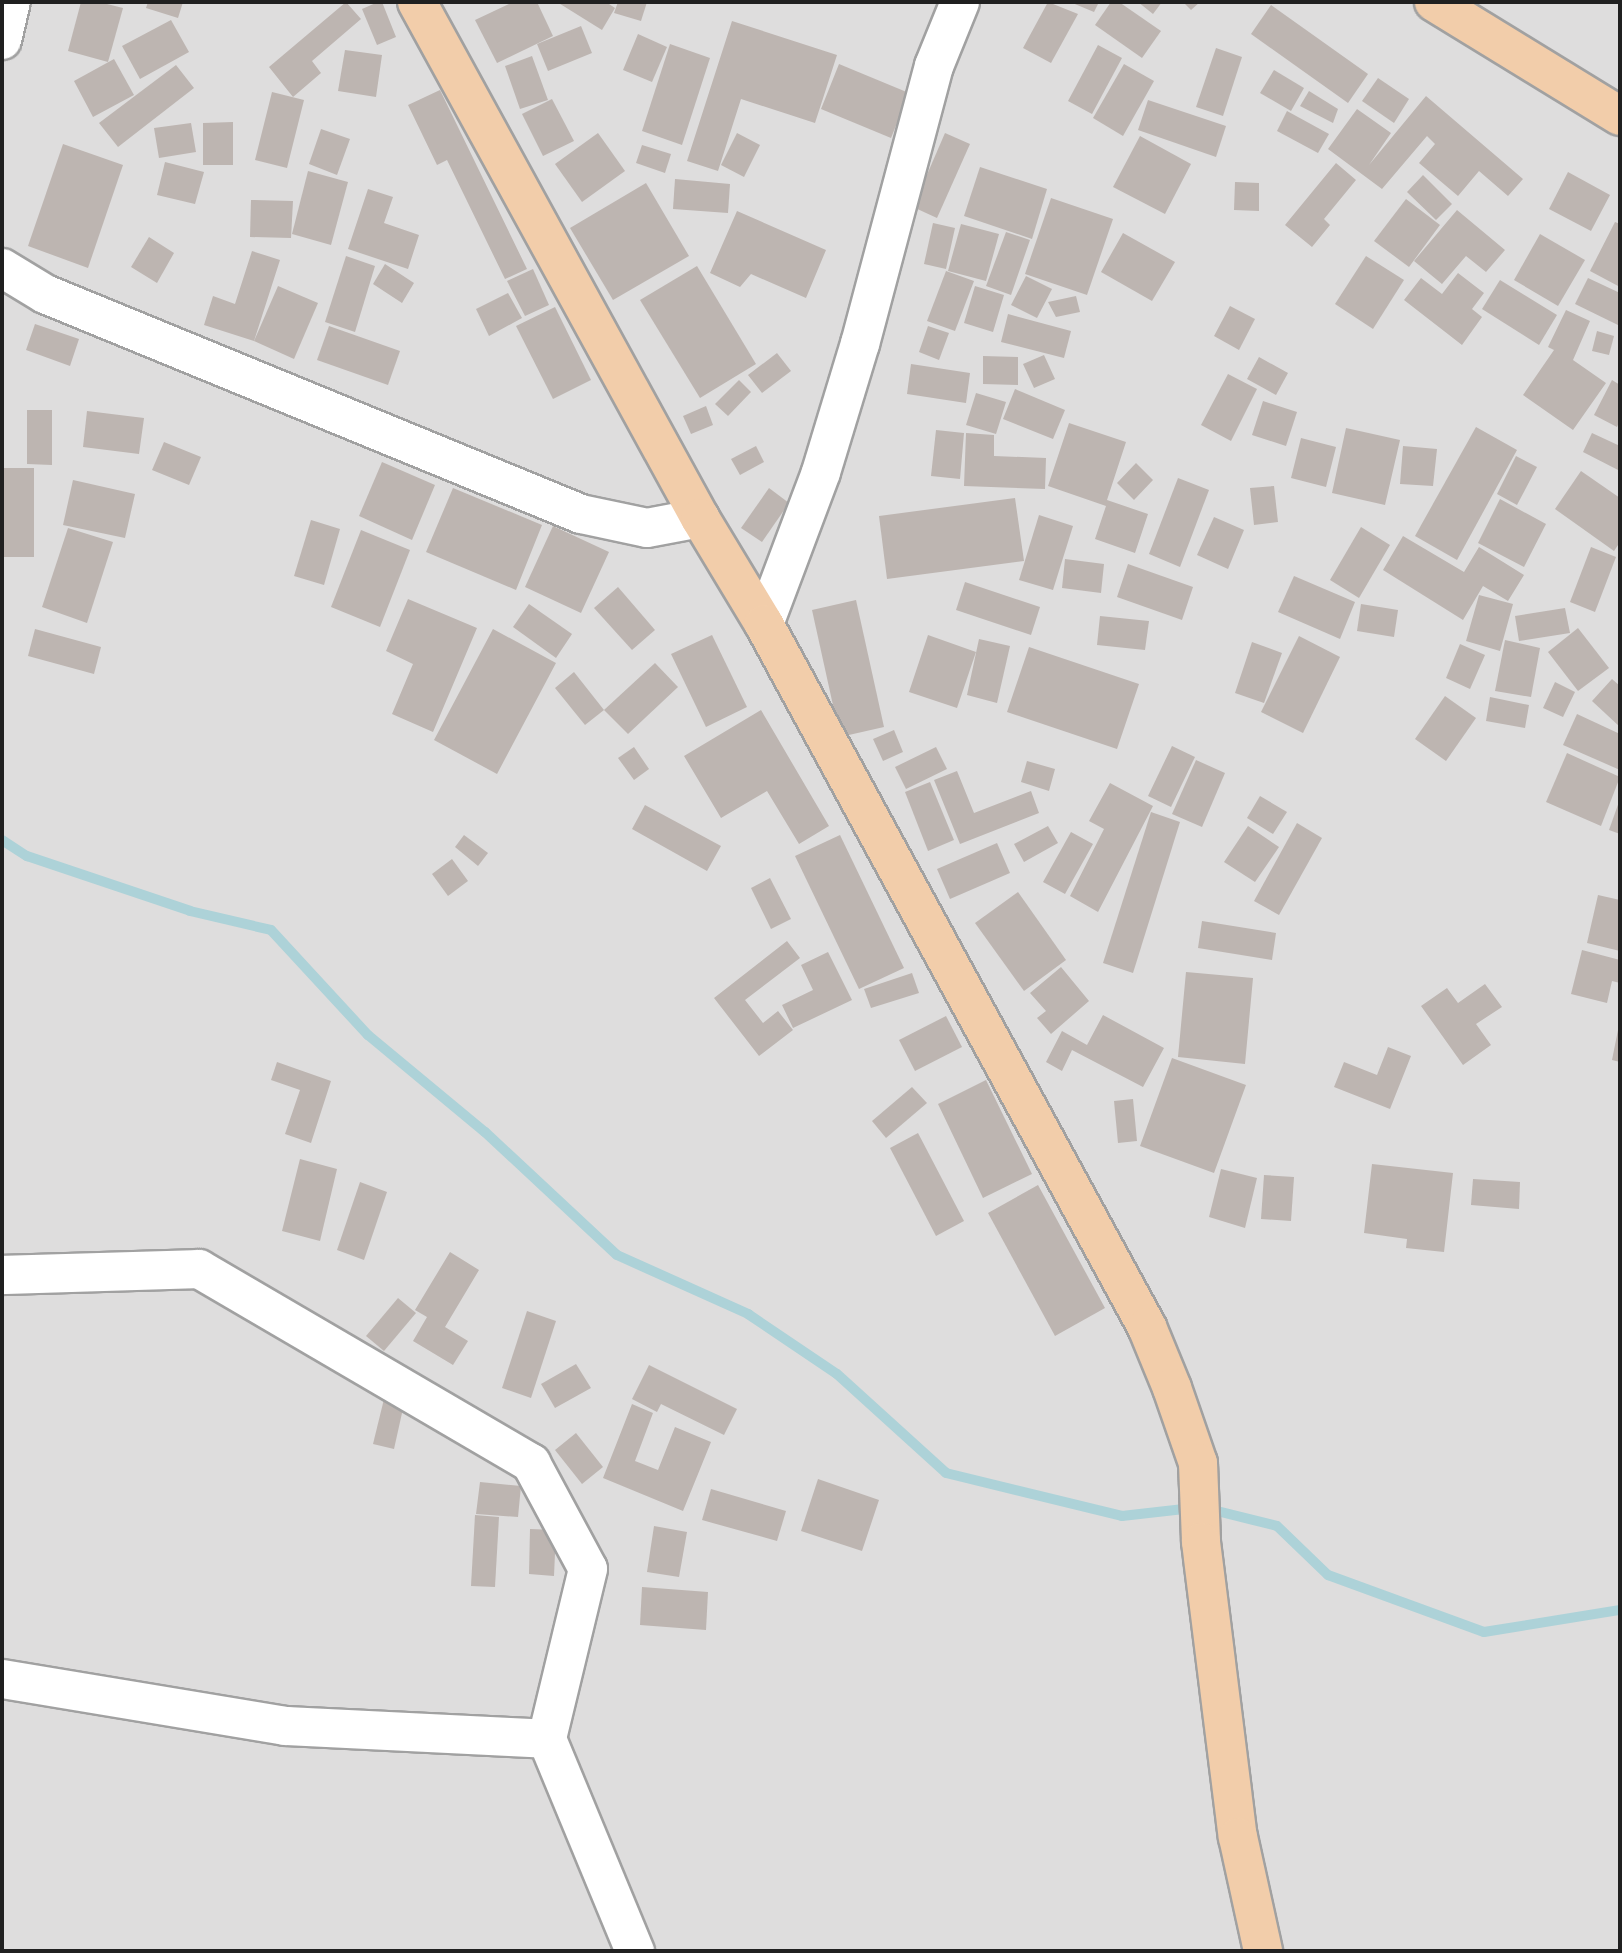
<!DOCTYPE html>
<html>
<head>
<meta charset="utf-8">
<style>
	body { margin:0 }
	#map { position:relative; width:1622px; height:1953px; overflow:hidden; background:#f0ece8; font-family:Helvetica,sans-serif }
	div>[style] { position:absolute }
	.residential>* { inset:0; background:#dedddd }
	.stream>* { height:10px; margin:-5px; padding:0 5px; transform-origin:5px; border-radius:5px; background:#add2d8 }
	.building>* { inset:0; background:#bdb5b1 }
	.roads { filter:drop-shadow(2px 0 #a1a1a1) drop-shadow(-2px 0 #a1a1a1) drop-shadow(0 2px #a1a1a1) drop-shadow(0 -2px #a1a1a1) }
	.minor>* { height:38px; margin:-19px; padding:0 19px; transform-origin:19px; border-radius:19px; background:#fff }
	.major>* { height:38px; margin:-19px; padding:0 19px; transform-origin:19px; border-radius:19px; background:#f2cdaa }
	span { translate:-50% -50%; white-space:nowrap; text-align:center; line-height:1.15; -webkit-text-stroke:6px #fff; paint-order:stroke }
	.frame { position:absolute; inset:0; border:4px solid #202020; pointer-events:none }
</style>
</head>
<body>
<div id="map">
	<div class="residential">
		<div style="clip-path:polygon(2px 2px,1620px 2px,1620px 1951px,2px 1951px)"></div>
	</div>
	<div class="stream">
		<div style="left:2px;top:840px;width:30px;rotate:33deg"></div>
		<div style="left:27px;top:856px;width:172px;rotate:18.6deg"></div>
		<div style="left:190px;top:911px;width:83px;rotate:13.2deg"></div>
		<div style="left:271px;top:930px;width:143px;rotate:47.3deg"></div>
		<div style="left:368px;top:1035px;width:152px;rotate:39.7deg"></div>
		<div style="left:485px;top:1132px;width:180px;rotate:43deg"></div>
		<div style="left:617px;top:1255px;width:144px;rotate:24.2deg"></div>
		<div style="left:748px;top:1314px;width:107px;rotate:34deg"></div>
		<div style="left:837px;top:1374px;width:147px;rotate:42.2deg"></div>
		<div style="left:946px;top:1473px;width:181px;rotate:13.7deg"></div>
		<div style="left:1122px;top:1516px;width:80px;rotate:-6.5deg"></div>
		<div style="left:1201px;top:1507px;width:78px;rotate:14deg"></div>
		<div style="left:1277px;top:1526px;width:71px;rotate:43.9deg"></div>
		<div style="left:1328px;top:1575px;width:166px;rotate:20.1deg"></div>
		<div style="left:1484px;top:1632px;width:138px;rotate:-9.2deg"></div>
	</div>
	<div class="building">
		<div style="clip-path:polygon(81px 2px,99px 2px,123px 8px,108px 62px,68px 51px)"></div>
		<div style="clip-path:polygon(148px 2px,183px 2px,178px 18px,146px 8px)"></div>
		<div style="clip-path:polygon(346px 2px,361px 19px,312px 61px,321px 73px,293px 97px,269px 67px)"></div>
		<div style="clip-path:polygon(378px 2px,382px 2px,396px 37px,377px 45px,362px 9px)"></div>
		<div style="clip-path:polygon(513px 2px,537px 2px,553px 36px,497px 63px,475px 20px)"></div>
		<div style="clip-path:polygon(557px 2px,606px 2px,615px 8px,602px 30px)"></div>
		<div style="clip-path:polygon(618px 2px,647px 2px,641px 21px,614px 13px)"></div>
		<div style="clip-path:polygon(1048px 2px,1078px 14px,1051px 63px,1023px 48px)"></div>
		<div style="clip-path:polygon(1070px 2px,1099px 2px,1094px 12px)"></div>
		<div style="clip-path:polygon(1111px 2px,1119px 2px,1161px 31px,1142px 58px,1095px 25px)"></div>
		<div style="clip-path:polygon(1138px 2px,1162px 2px,1153px 14px)"></div>
		<div style="clip-path:polygon(1183px 2px,1200px 2px,1191px 10px)"></div>
		<div style="clip-path:polygon(1271px 5px,1368px 74px,1348px 103px,1251px 34px)"></div>
		<div style="clip-path:polygon(171px 20px,189px 52px,140px 79px,122px 46px)"></div>
		<div style="clip-path:polygon(732px 21px,837px 55px,815px 123px,741px 99px,718px 171px,687px 161px)"></div>
		<div style="clip-path:polygon(581px 26px,592px 53px,548px 71px,537px 44px)"></div>
		<div style="clip-path:polygon(638px 34px,667px 47px,652px 82px,623px 70px)"></div>
		<div style="clip-path:polygon(670px 44px,710px 58px,682px 145px,642px 131px)"></div>
		<div style="clip-path:polygon(1098px 45px,1122px 58px,1092px 114px,1068px 101px)"></div>
		<div style="clip-path:polygon(1216px 48px,1242px 57px,1223px 116px,1196px 107px)"></div>
		<div style="clip-path:polygon(345px 50px,382px 55px,376px 97px,338px 91px)"></div>
		<div style="clip-path:polygon(532px 56px,548px 100px,520px 109px,505px 66px)"></div>
		<div style="clip-path:polygon(114px 59px,134px 95px,93px 117px,74px 81px)"></div>
		<div style="clip-path:polygon(839px 64px,909px 93px,891px 138px,821px 109px)"></div>
		<div style="clip-path:polygon(1124px 64px,1154px 81px,1123px 136px,1093px 118px)"></div>
		<div style="clip-path:polygon(176px 65px,194px 88px,118px 147px,99px 123px)"></div>
		<div style="clip-path:polygon(1274px 70px,1304px 88px,1291px 111px,1260px 93px)"></div>
		<div style="clip-path:polygon(1378px 78px,1409px 99px,1394px 123px,1362px 101px)"></div>
		<div style="clip-path:polygon(440px 90px,527px 269px,505px 279px,447px 160px,437px 165px,408px 105px)"></div>
		<div style="clip-path:polygon(1309px 91px,1338px 109px,1333px 123px,1300px 106px)"></div>
		<div style="clip-path:polygon(272px 92px,304px 100px,287px 168px,255px 160px)"></div>
		<div style="clip-path:polygon(1426px 96px,1523px 179px,1508px 196px,1479px 171px,1458px 196px,1419px 163px,1435px 144px,1427px 136px,1382px 189px,1328px 149px,1357px 109px,1391px 133px,1369px 165px)"></div>
		<div style="clip-path:polygon(552px 99px,574px 141px,543px 156px,522px 114px)"></div>
		<div style="clip-path:polygon(1148px 100px,1226px 126px,1216px 157px,1138px 130px)"></div>
		<div style="clip-path:polygon(1287px 111px,1329px 134px,1318px 153px,1277px 131px)"></div>
		<div style="clip-path:polygon(233px 122px,233px 165px,203px 165px,203px 123px)"></div>
		<div style="clip-path:polygon(191px 123px,196px 152px,159px 158px,154px 128px)"></div>
		<div style="clip-path:polygon(321px 129px,350px 139px,337px 175px,309px 164px)"></div>
		<div style="clip-path:polygon(598px 133px,625px 171px,582px 202px,555px 164px)"></div>
		<div style="clip-path:polygon(737px 133px,760px 145px,744px 177px,721px 165px)"></div>
		<div style="clip-path:polygon(945px 133px,970px 144px,937px 218px,913px 207px)"></div>
		<div style="clip-path:polygon(1140px 136px,1191px 164px,1165px 214px,1113px 187px)"></div>
		<div style="clip-path:polygon(63px 144px,123px 165px,88px 268px,28px 246px)"></div>
		<div style="clip-path:polygon(642px 145px,671px 154px,665px 173px,636px 163px)"></div>
		<div style="clip-path:polygon(165px 162px,204px 172px,195px 204px,157px 195px)"></div>
		<div style="clip-path:polygon(1336px 163px,1356px 180px,1324px 219px,1330px 225px,1312px 247px,1285px 225px)"></div>
		<div style="clip-path:polygon(980px 167px,1047px 189px,1032px 239px,964px 216px)"></div>
		<div style="clip-path:polygon(308px 171px,348px 182px,331px 245px,292px 234px)"></div>
		<div style="clip-path:polygon(1568px 172px,1610px 195px,1591px 231px,1549px 209px)"></div>
		<div style="clip-path:polygon(1423px 175px,1452px 204px,1436px 220px,1407px 192px)"></div>
		<div style="clip-path:polygon(675px 179px,730px 184px,728px 213px,673px 209px)"></div>
		<div style="clip-path:polygon(1235px 182px,1259px 183px,1259px 211px,1234px 210px)"></div>
		<div style="clip-path:polygon(646px 183px,689px 256px,613px 300px,570px 228px)"></div>
		<div style="clip-path:polygon(368px 189px,393px 197px,384px 223px,419px 235px,408px 269px,348px 249px)"></div>
		<div style="clip-path:polygon(1051px 198px,1113px 219px,1087px 295px,1025px 274px)"></div>
		<div style="clip-path:polygon(1406px 199px,1440px 225px,1409px 267px,1374px 241px)"></div>
		<div style="clip-path:polygon(251px 200px,293px 201px,291px 238px,250px 237px)"></div>
		<div style="clip-path:polygon(1457px 210px,1505px 250px,1486px 272px,1466px 256px,1442px 284px,1414px 261px)"></div>
		<div style="clip-path:polygon(737px 211px,826px 250px,806px 298px,751px 274px,740px 287px,710px 273px)"></div>
		<div style="clip-path:polygon(1615px 222px,1620px 224px,1620px 287px,1590px 271px)"></div>
		<div style="clip-path:polygon(933px 223px,955px 228px,946px 269px,924px 264px)"></div>
		<div style="clip-path:polygon(961px 224px,999px 234px,986px 281px,948px 271px)"></div>
		<div style="clip-path:polygon(1006px 232px,1030px 240px,1011px 295px,986px 286px)"></div>
		<div style="clip-path:polygon(1123px 233px,1175px 262px,1152px 301px,1101px 272px)"></div>
		<div style="clip-path:polygon(1540px 234px,1585px 260px,1558px 306px,1514px 280px)"></div>
		<div style="clip-path:polygon(149px 237px,174px 253px,157px 283px,131px 267px)"></div>
		<div style="clip-path:polygon(252px 251px,280px 260px,254px 341px,204px 325px,213px 296px,235px 304px)"></div>
		<div style="clip-path:polygon(346px 256px,375px 266px,355px 332px,325px 322px)"></div>
		<div style="clip-path:polygon(1366px 256px,1404px 280px,1373px 329px,1335px 304px)"></div>
		<div style="clip-path:polygon(385px 264px,414px 283px,402px 303px,373px 284px)"></div>
		<div style="clip-path:polygon(697px 266px,756px 364px,700px 398px,640px 300px)"></div>
		<div style="clip-path:polygon(533px 269px,549px 305px,525px 316px,507px 281px)"></div>
		<div style="clip-path:polygon(946px 271px,974px 281px,955px 331px,927px 321px)"></div>
		<div style="clip-path:polygon(1458px 273px,1484px 293px,1472px 309px,1482px 317px,1462px 345px,1404px 300px,1421px 278px,1442px 294px)"></div>
		<div style="clip-path:polygon(1026px 276px,1052px 289px,1037px 318px,1011px 305px)"></div>
		<div style="clip-path:polygon(1588px 278px,1620px 293px,1620px 326px,1575px 304px)"></div>
		<div style="clip-path:polygon(1500px 280px,1557px 315px,1539px 345px,1482px 309px)"></div>
		<div style="clip-path:polygon(278px 286px,318px 303px,294px 359px,254px 341px)"></div>
		<div style="clip-path:polygon(975px 286px,1004px 295px,993px 332px,964px 323px)"></div>
		<div style="clip-path:polygon(508px 293px,522px 318px,489px 336px,476px 309px)"></div>
		<div style="clip-path:polygon(1076px 296px,1080px 312px,1056px 317px,1048px 302px)"></div>
		<div style="clip-path:polygon(1230px 306px,1255px 319px,1239px 350px,1214px 336px)"></div>
		<div style="clip-path:polygon(555px 307px,591px 380px,553px 399px,516px 326px)"></div>
		<div style="clip-path:polygon(1566px 310px,1590px 321px,1573px 360px,1606px 383px,1573px 430px,1523px 395px,1554px 350px,1548px 347px)"></div>
		<div style="clip-path:polygon(1008px 314px,1071px 331px,1064px 358px,1001px 342px)"></div>
		<div style="clip-path:polygon(35px 324px,79px 339px,70px 366px,26px 350px)"></div>
		<div style="clip-path:polygon(329px 326px,400px 351px,388px 385px,317px 360px)"></div>
		<div style="clip-path:polygon(928px 326px,949px 333px,939px 360px,919px 352px)"></div>
		<div style="clip-path:polygon(1597px 331px,1614px 336px,1609px 355px,1592px 351px)"></div>
		<div style="clip-path:polygon(777px 353px,791px 371px,762px 393px,748px 375px)"></div>
		<div style="clip-path:polygon(1044px 355px,1055px 379px,1034px 388px,1023px 364px)"></div>
		<div style="clip-path:polygon(983px 356px,1018px 357px,1018px 385px,983px 384px)"></div>
		<div style="clip-path:polygon(1259px 357px,1288px 373px,1276px 395px,1247px 379px)"></div>
		<div style="clip-path:polygon(911px 364px,970px 373px,966px 403px,907px 394px)"></div>
		<div style="clip-path:polygon(1228px 374px,1257px 389px,1231px 441px,1201px 425px)"></div>
		<div style="clip-path:polygon(739px 380px,751px 392px,728px 416px,715px 404px)"></div>
		<div style="clip-path:polygon(1612px 380px,1620px 385px,1620px 420px,1617px 427px,1594px 415px)"></div>
		<div style="clip-path:polygon(1015px 389px,1065px 410px,1053px 439px,1003px 419px)"></div>
		<div style="clip-path:polygon(976px 393px,1006px 402px,996px 434px,966px 425px)"></div>
		<div style="clip-path:polygon(1263px 401px,1297px 412px,1286px 446px,1252px 435px)"></div>
		<div style="clip-path:polygon(706px 406px,713px 425px,691px 434px,683px 416px)"></div>
		<div style="clip-path:polygon(27px 410px,52px 410px,52px 465px,27px 464px)"></div>
		<div style="clip-path:polygon(87px 411px,144px 418px,139px 454px,83px 447px)"></div>
		<div style="clip-path:polygon(1069px 423px,1126px 442px,1107px 500px,1148px 514px,1135px 553px,1095px 539px,1106px 506px,1048px 486px)"></div>
		<div style="clip-path:polygon(1476px 427px,1517px 450px,1457px 560px,1415px 536px)"></div>
		<div style="clip-path:polygon(1346px 428px,1400px 440px,1385px 505px,1332px 493px)"></div>
		<div style="clip-path:polygon(936px 430px,964px 433px,960px 479px,931px 476px)"></div>
		<div style="clip-path:polygon(966px 433px,994px 435px,994px 456px,1046px 458px,1045px 489px,964px 486px)"></div>
		<div style="clip-path:polygon(1592px 433px,1620px 446px,1620px 471px,1583px 452px)"></div>
		<div style="clip-path:polygon(1301px 438px,1336px 447px,1326px 487px,1291px 478px)"></div>
		<div style="clip-path:polygon(164px 442px,201px 457px,189px 485px,152px 470px)"></div>
		<div style="clip-path:polygon(756px 446px,764px 462px,740px 475px,731px 459px)"></div>
		<div style="clip-path:polygon(1403px 446px,1437px 449px,1433px 486px,1400px 484px)"></div>
		<div style="clip-path:polygon(1516px 456px,1537px 467px,1517px 505px,1497px 494px)"></div>
		<div style="clip-path:polygon(382px 462px,435px 485px,412px 540px,359px 516px)"></div>
		<div style="clip-path:polygon(1136px 463px,1153px 480px,1134px 500px,1117px 483px)"></div>
		<div style="clip-path:polygon(2px 468px,34px 468px,34px 557px,2px 557px)"></div>
		<div style="clip-path:polygon(1581px 471px,1620px 498px,1620px 542px,1614px 551px,1555px 509px)"></div>
		<div style="clip-path:polygon(1178px 478px,1209px 490px,1180px 567px,1149px 554px)"></div>
		<div style="clip-path:polygon(73px 480px,135px 494px,125px 538px,63px 525px)"></div>
		<div style="clip-path:polygon(1274px 486px,1278px 522px,1254px 525px,1250px 488px)"></div>
		<div style="clip-path:polygon(453px 488px,542px 525px,516px 590px,426px 552px)"></div>
		<div style="clip-path:polygon(769px 488px,789px 503px,762px 542px,741px 528px)"></div>
		<div style="clip-path:polygon(1015px 498px,1024px 561px,887px 579px,879px 516px)"></div>
		<div style="clip-path:polygon(1500px 499px,1546px 524px,1524px 567px,1478px 543px)"></div>
		<div style="clip-path:polygon(1039px 515px,1073px 526px,1053px 590px,1019px 580px)"></div>
		<div style="clip-path:polygon(1214px 517px,1244px 530px,1228px 569px,1197px 555px)"></div>
		<div style="clip-path:polygon(311px 520px,340px 529px,324px 585px,294px 576px)"></div>
		<div style="clip-path:polygon(553px 526px,609px 552px,581px 613px,525px 587px)"></div>
		<div style="clip-path:polygon(1361px 527px,1390px 545px,1359px 598px,1330px 580px)"></div>
		<div style="clip-path:polygon(68px 528px,113px 542px,87px 623px,42px 607px)"></div>
		<div style="clip-path:polygon(361px 530px,410px 550px,380px 627px,331px 607px)"></div>
		<div style="clip-path:polygon(1403px 536px,1464px 572px,1479px 547px,1524px 575px,1508px 601px,1483px 586px,1463px 620px,1383px 570px)"></div>
		<div style="clip-path:polygon(1591px 547px,1616px 557px,1595px 612px,1570px 602px)"></div>
		<div style="clip-path:polygon(1065px 559px,1104px 564px,1101px 593px,1062px 588px)"></div>
		<div style="clip-path:polygon(1128px 564px,1193px 587px,1182px 620px,1117px 597px)"></div>
		<div style="clip-path:polygon(1294px 576px,1355px 602px,1340px 639px,1278px 612px)"></div>
		<div style="clip-path:polygon(965px 582px,1040px 607px,1031px 635px,956px 610px)"></div>
		<div style="clip-path:polygon(618px 587px,655px 630px,632px 650px,594px 608px)"></div>
		<div style="clip-path:polygon(1479px 595px,1513px 604px,1500px 651px,1466px 641px)"></div>
		<div style="clip-path:polygon(408px 599px,477px 628px,433px 732px,392px 714px,413px 664px,386px 651px)"></div>
		<div style="clip-path:polygon(856px 600px,884px 727px,840px 737px,812px 610px)"></div>
		<div style="clip-path:polygon(529px 604px,572px 634px,556px 658px,513px 627px)"></div>
		<div style="clip-path:polygon(1361px 604px,1398px 610px,1394px 637px,1357px 631px)"></div>
		<div style="clip-path:polygon(1565px 608px,1570px 633px,1519px 641px,1515px 616px)"></div>
		<div style="clip-path:polygon(1100px 616px,1149px 621px,1145px 650px,1097px 645px)"></div>
		<div style="clip-path:polygon(1578px 628px,1609px 668px,1578px 691px,1548px 652px)"></div>
		<div style="clip-path:polygon(35px 629px,101px 647px,94px 674px,28px 656px)"></div>
		<div style="clip-path:polygon(493px 629px,556px 663px,497px 774px,434px 740px)"></div>
		<div style="clip-path:polygon(712px 635px,747px 707px,706px 727px,671px 654px)"></div>
		<div style="clip-path:polygon(928px 635px,976px 652px,957px 708px,909px 692px)"></div>
		<div style="clip-path:polygon(1299px 636px,1340px 657px,1303px 733px,1261px 712px)"></div>
		<div style="clip-path:polygon(979px 639px,1010px 646px,997px 703px,967px 695px)"></div>
		<div style="clip-path:polygon(1505px 640px,1540px 648px,1531px 697px,1495px 691px)"></div>
		<div style="clip-path:polygon(1252px 642px,1282px 653px,1264px 703px,1235px 693px)"></div>
		<div style="clip-path:polygon(1460px 644px,1485px 655px,1470px 689px,1446px 678px)"></div>
		<div style="clip-path:polygon(1029px 647px,1139px 684px,1117px 749px,1007px 712px)"></div>
		<div style="clip-path:polygon(655px 663px,678px 687px,628px 734px,604px 710px)"></div>
		<div style="clip-path:polygon(574px 672px,604px 710px,585px 725px,555px 688px)"></div>
		<div style="clip-path:polygon(1612px 679px,1620px 686px,1620px 727px,1592px 701px)"></div>
		<div style="clip-path:polygon(1555px 682px,1575px 692px,1563px 717px,1543px 708px)"></div>
		<div style="clip-path:polygon(1445px 696px,1476px 718px,1446px 761px,1415px 739px)"></div>
		<div style="clip-path:polygon(1490px 697px,1529px 705px,1525px 728px,1486px 721px)"></div>
		<div style="clip-path:polygon(761px 710px,829px 826px,799px 844px,767px 791px,721px 818px,684px 756px)"></div>
		<div style="clip-path:polygon(1577px 714px,1620px 734px,1620px 770px,1563px 745px)"></div>
		<div style="clip-path:polygon(894px 730px,903px 752px,883px 761px,873px 739px)"></div>
		<div style="clip-path:polygon(1172px 746px,1195px 757px,1171px 807px,1148px 796px)"></div>
		<div style="clip-path:polygon(634px 747px,649px 769px,634px 780px,618px 758px)"></div>
		<div style="clip-path:polygon(936px 747px,947px 769px,906px 789px,895px 767px)"></div>
		<div style="clip-path:polygon(1567px 753px,1620px 777px,1601px 826px,1546px 802px)"></div>
		<div style="clip-path:polygon(1196px 760px,1225px 773px,1202px 827px,1172px 814px)"></div>
		<div style="clip-path:polygon(1027px 761px,1055px 769px,1049px 791px,1021px 782px)"></div>
		<div style="clip-path:polygon(957px 771px,974px 813px,1031px 791px,1039px 813px,960px 844px,934px 780px)"></div>
		<div style="clip-path:polygon(930px 782px,954px 840px,928px 851px,905px 792px)"></div>
		<div style="clip-path:polygon(1110px 783px,1153px 806px,1098px 912px,1070px 896px,1104px 829px,1089px 821px)"></div>
		<div style="clip-path:polygon(1260px 796px,1287px 812px,1273px 834px,1247px 818px)"></div>
		<div style="clip-path:polygon(1620px 799px,1620px 834px,1609px 830px)"></div>
		<div style="clip-path:polygon(645px 805px,721px 846px,707px 871px,632px 829px)"></div>
		<div style="clip-path:polygon(1151px 812px,1180px 822px,1133px 973px,1103px 963px)"></div>
		<div style="clip-path:polygon(1297px 823px,1322px 838px,1279px 915px,1254px 901px)"></div>
		<div style="clip-path:polygon(1048px 826px,1058px 843px,1024px 862px,1014px 844px)"></div>
		<div style="clip-path:polygon(1248px 826px,1279px 847px,1255px 882px,1224px 862px)"></div>
		<div style="clip-path:polygon(1071px 832px,1093px 844px,1065px 894px,1043px 882px)"></div>
		<div style="clip-path:polygon(464px 835px,488px 853px,478px 866px,455px 847px)"></div>
		<div style="clip-path:polygon(840px 835px,904px 968px,859px 989px,795px 856px)"></div>
		<div style="clip-path:polygon(997px 843px,1010px 873px,950px 899px,937px 869px)"></div>
		<div style="clip-path:polygon(452px 859px,468px 881px,448px 896px,432px 874px)"></div>
		<div style="clip-path:polygon(770px 878px,791px 919px,771px 929px,751px 888px)"></div>
		<div style="clip-path:polygon(1018px 892px,1066px 960px,1024px 991px,975px 923px)"></div>
		<div style="clip-path:polygon(1598px 895px,1620px 900px,1620px 951px,1587px 943px)"></div>
		<div style="clip-path:polygon(1202px 921px,1276px 933px,1272px 960px,1198px 948px)"></div>
		<div style="clip-path:polygon(787px 941px,800px 958px,745px 1000px,763px 1023px,778px 1011px,793px 1030px,759px 1056px,714px 998px)"></div>
		<div style="clip-path:polygon(1582px 950px,1620px 960px,1620px 983px,1612px 981px,1607px 1003px,1571px 994px)"></div>
		<div style="clip-path:polygon(828px 952px,852px 1000px,793px 1028px,782px 1005px,813px 990px,801px 965px)"></div>
		<div style="clip-path:polygon(1061px 967px,1089px 1001px,1051px 1034px,1037px 1018px,1046px 1011px,1030px 993px)"></div>
		<div style="clip-path:polygon(1186px 972px,1253px 978px,1245px 1064px,1178px 1057px)"></div>
		<div style="clip-path:polygon(912px 973px,919px 993px,871px 1008px,864px 989px)"></div>
		<div style="clip-path:polygon(1485px 984px,1502px 1007px,1476px 1024px,1491px 1045px,1463px 1065px,1421px 1006px,1447px 988px,1458px 1003px)"></div>
		<div style="clip-path:polygon(1103px 1015px,1164px 1048px,1143px 1087px,1072px 1050px,1062px 1071px,1046px 1062px,1062px 1031px,1087px 1045px)"></div>
		<div style="clip-path:polygon(946px 1016px,962px 1047px,915px 1071px,899px 1040px)"></div>
		<div style="clip-path:polygon(1619px 1025px,1620px 1025px,1620px 1062px,1612px 1060px)"></div>
		<div style="clip-path:polygon(1388px 1047px,1411px 1056px,1390px 1109px,1334px 1087px,1344px 1062px,1377px 1075px)"></div>
		<div style="clip-path:polygon(1172px 1058px,1246px 1085px,1214px 1173px,1140px 1146px)"></div>
		<div style="clip-path:polygon(277px 1062px,331px 1081px,311px 1143px,285px 1134px,300px 1090px,271px 1080px)"></div>
		<div style="clip-path:polygon(986px 1080px,1032px 1174px,983px 1198px,938px 1104px)"></div>
		<div style="clip-path:polygon(912px 1087px,927px 1103px,886px 1138px,872px 1121px)"></div>
		<div style="clip-path:polygon(1133px 1099px,1137px 1141px,1118px 1143px,1114px 1101px)"></div>
		<div style="clip-path:polygon(918px 1133px,964px 1221px,936px 1236px,890px 1148px)"></div>
		<div style="clip-path:polygon(300px 1159px,337px 1169px,320px 1241px,282px 1231px)"></div>
		<div style="clip-path:polygon(1372px 1164px,1453px 1173px,1444px 1252px,1406px 1248px,1407px 1239px,1364px 1233px)"></div>
		<div style="clip-path:polygon(1221px 1169px,1257px 1178px,1245px 1228px,1209px 1217px)"></div>
		<div style="clip-path:polygon(1264px 1175px,1294px 1177px,1291px 1221px,1261px 1219px)"></div>
		<div style="clip-path:polygon(1473px 1179px,1520px 1182px,1519px 1209px,1471px 1205px)"></div>
		<div style="clip-path:polygon(360px 1182px,387px 1192px,364px 1260px,337px 1250px)"></div>
		<div style="clip-path:polygon(1038px 1185px,1105px 1308px,1055px 1336px,988px 1213px)"></div>
		<div style="clip-path:polygon(450px 1252px,479px 1270px,445px 1327px,468px 1341px,453px 1365px,413px 1341px,427px 1317px,415px 1310px)"></div>
		<div style="clip-path:polygon(398px 1298px,416px 1313px,384px 1351px,366px 1336px)"></div>
		<div style="clip-path:polygon(527px 1311px,556px 1321px,531px 1398px,502px 1388px)"></div>
		<div style="clip-path:polygon(576px 1364px,591px 1388px,555px 1408px,541px 1384px)"></div>
		<div style="clip-path:polygon(649px 1365px,737px 1409px,724px 1435px,661px 1404px,657px 1412px,632px 1399px)"></div>
		<div style="clip-path:polygon(384px 1399px,404px 1404px,394px 1449px,373px 1444px)"></div>
		<div style="clip-path:polygon(632px 1404px,653px 1413px,635px 1461px,658px 1470px,675px 1427px,711px 1442px,683px 1511px,603px 1478px)"></div>
		<div style="clip-path:polygon(576px 1433px,603px 1467px,582px 1484px,555px 1450px)"></div>
		<div style="clip-path:polygon(818px 1479px,879px 1500px,862px 1551px,801px 1531px)"></div>
		<div style="clip-path:polygon(480px 1482px,521px 1486px,518px 1517px,476px 1514px)"></div>
		<div style="clip-path:polygon(711px 1489px,786px 1511px,777px 1541px,702px 1520px)"></div>
		<div style="clip-path:polygon(475px 1515px,499px 1517px,495px 1587px,471px 1586px)"></div>
		<div style="clip-path:polygon(654px 1526px,687px 1532px,679px 1577px,647px 1572px)"></div>
		<div style="clip-path:polygon(530px 1529px,556px 1530px,554px 1576px,529px 1574px)"></div>
		<div style="clip-path:polygon(642px 1587px,708px 1592px,706px 1630px,640px 1625px)"></div>
	</div>
	<div class="roads">
		<div class="minor">
			<div style="left:2px;top:40px;width:39px;rotate:-77deg"></div>
			<div style="left:2px;top:268px;width:50px;rotate:31.2deg"></div>
			<div style="left:45px;top:294px;width:579px;rotate:22.32deg"></div>
			<div style="left:581px;top:514px;width:67px;rotate:12deg"></div>
			<div style="left:647px;top:528px;width:54px;rotate:-10.7deg"></div>
			<div style="left:764px;top:624px;width:162px;rotate:-69.4deg"></div>
			<div style="left:821px;top:472px;width:134px;rotate:-73.1deg"></div>
			<div style="left:860px;top:344px;width:288px;rotate:-75.1deg"></div>
			<div style="left:934px;top:66px;width:69px;rotate:-67.9deg"></div>
			<div style="left:2px;top:1275px;width:197px;rotate:-1.7deg"></div>
			<div style="left:199px;top:1269px;width:385px;rotate:30.3deg"></div>
			<div style="left:531px;top:1463px;width:120px;rotate:61.7deg"></div>
			<div style="left:588px;top:1569px;width:175px;rotate:103.6deg"></div>
			<div style="left:2px;top:1679px;width:287px;rotate:9.4deg"></div>
			<div style="left:285px;top:1726px;width:262px;rotate:2.8deg"></div>
			<div style="left:547px;top:1739px;width:230px;rotate:67.5deg"></div>
		</div>
		<div class="major">
			<div style="left:417px;top:2px;width:589px;rotate:61.26deg"></div>
			<div style="left:700px;top:518px;width:124px;rotate:58.9deg"></div>
			<div style="left:764px;top:624px;width:801px;rotate:61.42deg"></div>
			<div style="left:1147px;top:1327px;width:66px;rotate:67.7deg"></div>
			<div style="left:1172px;top:1388px;width:79px;rotate:70.9deg"></div>
			<div style="left:1198px;top:1463px;width:79px;rotate:87.8deg"></div>
			<div style="left:1201px;top:1542px;width:297px;rotate:82.9deg"></div>
			<div style="left:1238px;top:1837px;width:117px;rotate:77.6deg"></div>
			<div style="left:1434px;top:2px;width:218px;rotate:31.5deg"></div>
		</div>
	</div>
	<div class="frame"></div>
</div>
</body>
</html>
